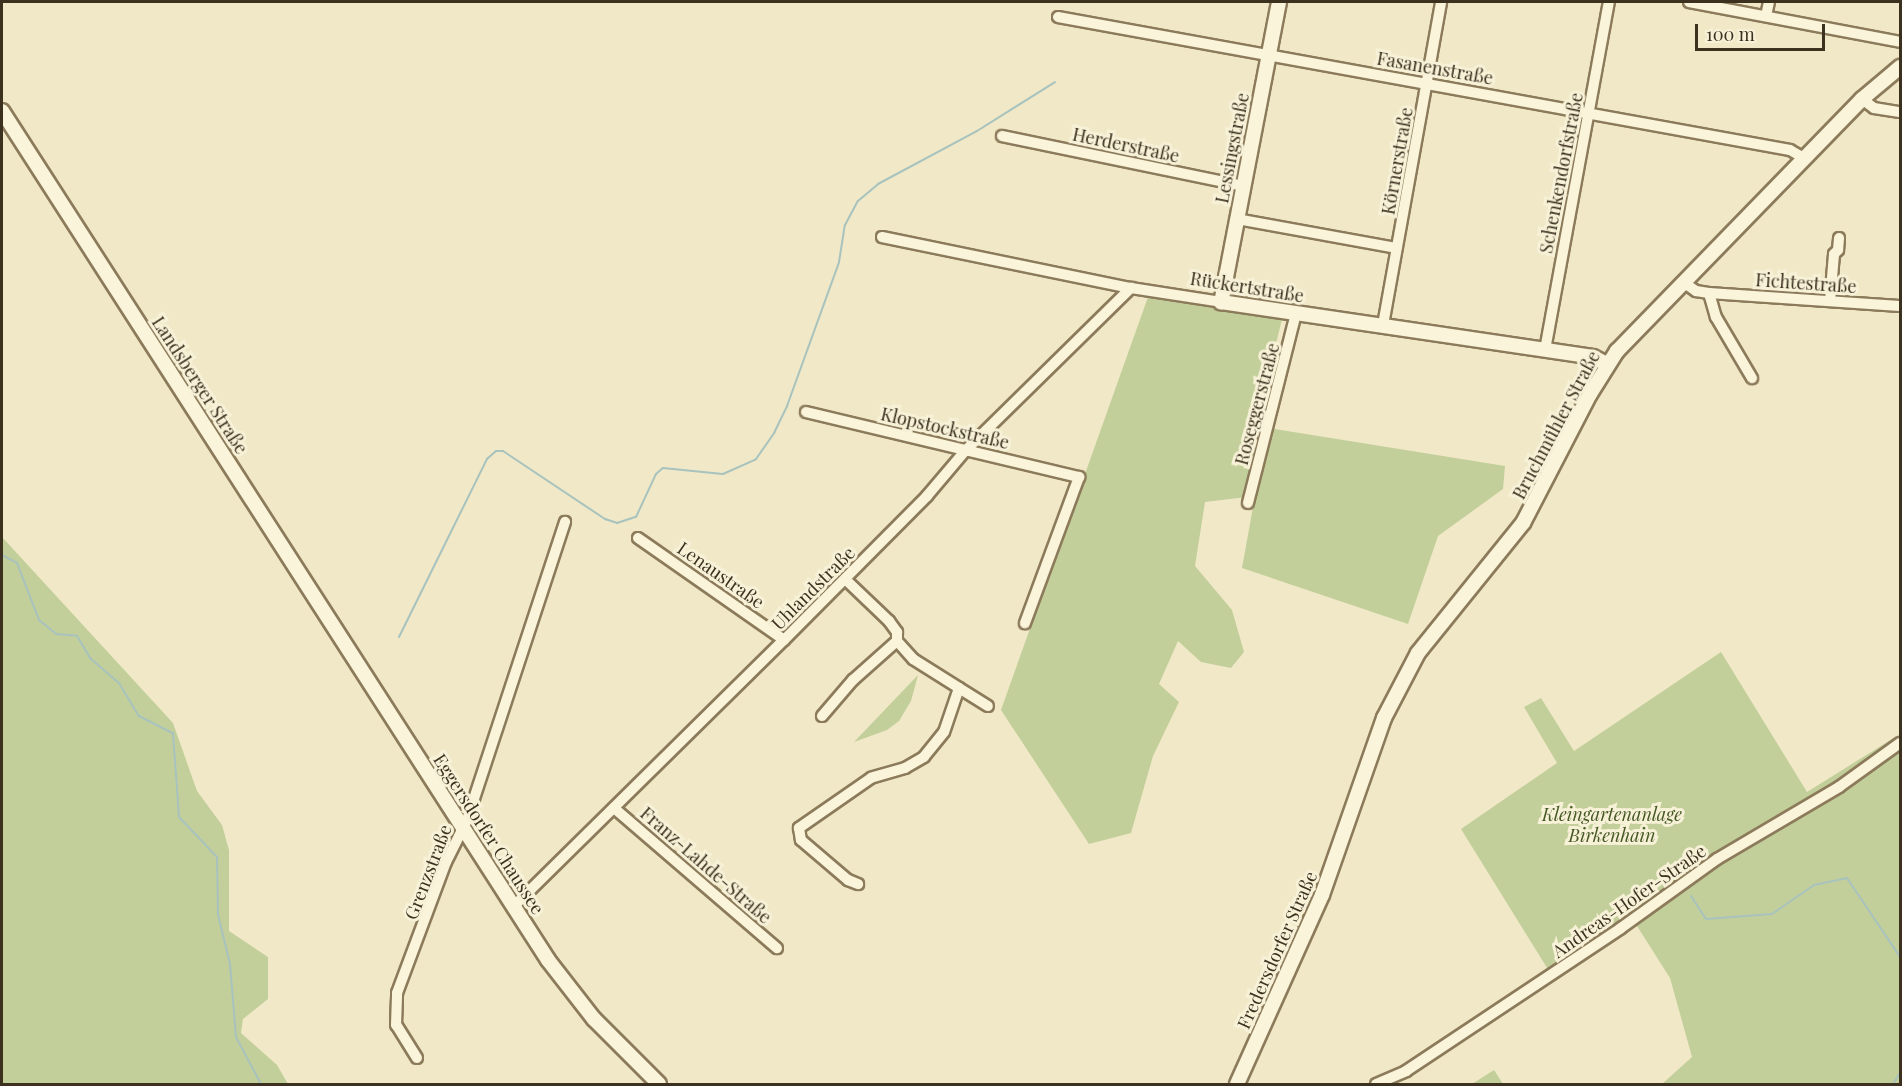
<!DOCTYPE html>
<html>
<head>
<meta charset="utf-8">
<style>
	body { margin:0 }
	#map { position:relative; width:1902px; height:1086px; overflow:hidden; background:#f0e8c7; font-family:"Playfair Display",serif }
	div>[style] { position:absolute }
	.green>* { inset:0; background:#c3cf9a }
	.stream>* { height:2px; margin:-1px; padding:0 1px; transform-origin:1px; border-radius:1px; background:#a8c3be }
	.roads { filter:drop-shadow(2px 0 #8c7b5b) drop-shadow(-2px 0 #8c7b5b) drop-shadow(0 2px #8c7b5b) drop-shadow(0 -2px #8c7b5b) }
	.street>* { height:10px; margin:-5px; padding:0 5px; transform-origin:5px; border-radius:5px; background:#faf4da }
	.secondary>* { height:14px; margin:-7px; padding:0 7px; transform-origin:7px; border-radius:7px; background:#faf4da }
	span { translate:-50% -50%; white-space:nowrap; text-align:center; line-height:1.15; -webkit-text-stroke:6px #f7f1d7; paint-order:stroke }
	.street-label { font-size:18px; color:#3c301f }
	.park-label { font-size:18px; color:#465925; font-style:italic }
	.frame { position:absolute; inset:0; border:3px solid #3c301f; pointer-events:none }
	.scale { position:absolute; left:1695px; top:24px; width:130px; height:27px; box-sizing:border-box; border:3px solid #3c301f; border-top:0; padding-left:8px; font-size:18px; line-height:21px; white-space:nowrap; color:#3c301f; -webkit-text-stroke:4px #f7f1d7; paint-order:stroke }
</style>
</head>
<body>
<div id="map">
	<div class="green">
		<div style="clip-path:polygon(1148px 297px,1282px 319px,1256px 426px,1505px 466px,1503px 489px,1438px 536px,1408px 624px,1242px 568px,1255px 496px,1205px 502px,1195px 566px,1232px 610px,1244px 652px,1231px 668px,1201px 662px,1178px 641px,1159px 684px,1179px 702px,1153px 756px,1131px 833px,1089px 844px,1001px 710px)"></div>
		<div style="clip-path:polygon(2px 537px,173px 723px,197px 791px,222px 825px,229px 850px,229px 931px,268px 957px,268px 999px,243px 1019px,241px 1033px,277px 1065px,288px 1084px,2px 1084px)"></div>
		<div style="clip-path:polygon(1721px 652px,1807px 792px,1900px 734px,1900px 1084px,1662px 1084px,1692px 1057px,1670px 978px,1630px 915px,1549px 971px,1461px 829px,1557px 763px,1524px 707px,1541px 698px,1574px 751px)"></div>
		<div style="clip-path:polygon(918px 675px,911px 701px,899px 721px,887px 730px,854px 742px)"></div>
		<div style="clip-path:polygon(1494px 1070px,1503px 1084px,1472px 1084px)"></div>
	</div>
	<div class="stream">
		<div style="left:2px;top:555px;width:17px;rotate:28deg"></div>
		<div style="left:17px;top:563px;width:61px;rotate:68.9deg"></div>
		<div style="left:39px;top:620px;width:22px;rotate:39deg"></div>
		<div style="left:56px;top:634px;width:21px;rotate:5deg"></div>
		<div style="left:77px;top:636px;width:26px;rotate:59deg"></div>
		<div style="left:90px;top:658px;width:38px;rotate:41deg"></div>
		<div style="left:119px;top:683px;width:39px;rotate:59deg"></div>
		<div style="left:139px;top:716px;width:38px;rotate:27deg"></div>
		<div style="left:173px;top:733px;width:84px;rotate:85.9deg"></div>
		<div style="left:179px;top:817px;width:55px;rotate:46.5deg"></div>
		<div style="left:217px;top:857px;width:58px;rotate:89deg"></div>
		<div style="left:218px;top:915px;width:50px;rotate:76.2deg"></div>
		<div style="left:230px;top:964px;width:73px;rotate:85.3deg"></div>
		<div style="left:236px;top:1037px;width:53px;rotate:62deg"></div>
		<div style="left:399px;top:637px;width:199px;rotate:-63.7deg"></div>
		<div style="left:487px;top:459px;width:12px;rotate:-42deg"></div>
		<div style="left:496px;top:451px;width:7px"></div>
		<div style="left:503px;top:451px;width:123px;rotate:33.7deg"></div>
		<div style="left:605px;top:519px;width:13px;rotate:18deg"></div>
		<div style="left:617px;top:523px;width:20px;rotate:-18deg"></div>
		<div style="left:636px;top:517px;width:47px;rotate:-65.1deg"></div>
		<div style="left:656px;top:474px;width:9px;rotate:-41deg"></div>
		<div style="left:663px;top:468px;width:60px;rotate:5.7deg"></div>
		<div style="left:723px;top:474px;width:36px;rotate:-24deg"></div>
		<div style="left:756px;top:459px;width:32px;rotate:-55deg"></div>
		<div style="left:774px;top:433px;width:30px;rotate:-64deg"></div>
		<div style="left:787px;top:406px;width:153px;rotate:-70.1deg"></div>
		<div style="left:839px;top:262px;width:37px;rotate:-81deg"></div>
		<div style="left:845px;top:225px;width:27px;rotate:-62deg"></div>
		<div style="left:858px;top:201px;width:26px;rotate:-40deg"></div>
		<div style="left:878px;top:184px;width:112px;rotate:-28.2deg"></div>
		<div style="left:977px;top:131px;width:92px;rotate:-32.1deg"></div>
		<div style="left:1691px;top:896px;width:27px;rotate:57deg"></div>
		<div style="left:1706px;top:919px;width:66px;rotate:-4.3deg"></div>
		<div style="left:1772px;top:914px;width:51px;rotate:-34.6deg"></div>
		<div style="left:1814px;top:885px;width:34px;rotate:-12deg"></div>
		<div style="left:1847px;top:878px;width:95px;rotate:56.1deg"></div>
		<div style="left:1893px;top:1084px;width:13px;rotate:-58deg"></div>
	</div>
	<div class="roads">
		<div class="street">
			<div style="left:1689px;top:2px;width:215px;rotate:10.7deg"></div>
			<div style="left:1766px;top:16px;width:14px;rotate:-78deg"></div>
			<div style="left:1058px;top:17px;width:744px;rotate:10.3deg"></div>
			<div style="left:1790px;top:150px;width:16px;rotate:30deg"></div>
			<div style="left:1862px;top:99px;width:15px;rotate:37deg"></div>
			<div style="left:1874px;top:108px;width:26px;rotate:9deg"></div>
			<div style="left:1002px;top:136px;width:246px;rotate:11.7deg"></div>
			<div style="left:1237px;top:219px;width:162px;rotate:10.3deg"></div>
			<div style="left:882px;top:237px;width:254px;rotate:11.6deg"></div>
			<div style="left:1131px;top:288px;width:91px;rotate:8.8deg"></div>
			<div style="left:1683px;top:282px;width:16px;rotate:35deg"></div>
			<div style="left:1696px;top:291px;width:13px;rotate:9deg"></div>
			<div style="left:1709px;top:293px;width:191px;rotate:3.9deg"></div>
			<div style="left:1709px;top:293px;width:25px;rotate:74deg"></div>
			<div style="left:1716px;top:317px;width:71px;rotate:59.5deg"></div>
			<div style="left:1830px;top:301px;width:47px;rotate:-85.1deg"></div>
			<div style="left:1834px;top:254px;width:6px;rotate:-45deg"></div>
			<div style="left:1838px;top:250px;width:12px;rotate:-85deg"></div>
			<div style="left:1383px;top:325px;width:328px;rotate:-79.8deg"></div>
			<div style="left:1545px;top:350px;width:354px;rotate:-79.6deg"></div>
			<div style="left:806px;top:412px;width:281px;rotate:13.4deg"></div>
			<div style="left:1079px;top:477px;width:156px;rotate:110.3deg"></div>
			<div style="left:1248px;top:503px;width:196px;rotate:-75.8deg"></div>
			<div style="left:638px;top:538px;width:178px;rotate:34.9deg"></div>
			<div style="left:845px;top:579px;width:61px;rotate:43.7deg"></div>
			<div style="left:889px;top:621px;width:14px;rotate:54deg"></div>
			<div style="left:897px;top:632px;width:9px;rotate:90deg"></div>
			<div style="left:897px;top:641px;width:24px;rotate:48deg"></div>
			<div style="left:913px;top:659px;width:54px;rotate:32.2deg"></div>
			<div style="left:959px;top:688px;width:46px;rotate:108.8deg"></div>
			<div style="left:944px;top:732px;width:32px;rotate:129deg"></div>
			<div style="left:924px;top:757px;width:22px;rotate:150deg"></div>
			<div style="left:905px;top:768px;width:35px;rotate:164deg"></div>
			<div style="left:871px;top:778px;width:88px;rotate:145.2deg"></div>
			<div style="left:799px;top:828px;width:12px;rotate:81deg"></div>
			<div style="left:801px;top:840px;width:62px;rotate:40.4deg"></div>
			<div style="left:848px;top:880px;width:11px;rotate:22deg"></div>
			<div style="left:959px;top:688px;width:34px;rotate:32deg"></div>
			<div style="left:822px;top:716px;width:48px;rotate:-49.3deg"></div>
			<div style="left:853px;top:680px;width:59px;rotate:-41.6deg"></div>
			<div style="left:614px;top:808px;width:215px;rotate:40.7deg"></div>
			<div style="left:514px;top:906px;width:379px;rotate:-44.6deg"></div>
			<div style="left:784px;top:640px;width:203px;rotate:-45.2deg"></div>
			<div style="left:927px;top:496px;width:59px;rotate:-49.8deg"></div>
			<div style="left:965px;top:451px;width:233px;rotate:-44.5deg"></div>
			<div style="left:417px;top:1058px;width:39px;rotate:-122deg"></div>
			<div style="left:396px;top:1025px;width:32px;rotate:-88deg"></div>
			<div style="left:397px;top:993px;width:140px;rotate:-69.5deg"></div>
			<div style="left:446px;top:862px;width:47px;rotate:-63.4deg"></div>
			<div style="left:467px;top:820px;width:314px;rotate:-71.8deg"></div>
			<div style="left:1376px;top:1084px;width:33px;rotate:-23deg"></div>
			<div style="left:1406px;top:1071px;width:258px;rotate:-33.6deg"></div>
			<div style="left:1621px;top:928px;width:118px;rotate:-35.7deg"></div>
			<div style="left:1717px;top:859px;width:142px;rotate:-30.5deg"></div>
			<div style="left:1839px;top:787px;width:75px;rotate:-35.8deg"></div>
		</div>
		<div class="secondary">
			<div style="left:1279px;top:2px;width:306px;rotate:100.9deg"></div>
			<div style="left:1221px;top:302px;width:376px;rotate:8.4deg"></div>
			<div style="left:1593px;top:357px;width:16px;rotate:27deg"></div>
			<div style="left:2px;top:111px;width:1009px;rotate:57.25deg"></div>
			<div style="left:548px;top:960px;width:75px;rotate:52.1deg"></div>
			<div style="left:594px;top:1019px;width:92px;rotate:45deg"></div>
			<div style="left:1237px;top:1084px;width:207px;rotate:-65.8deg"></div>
			<div style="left:1322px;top:895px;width:188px;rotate:-70.7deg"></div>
			<div style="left:1384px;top:718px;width:73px;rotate:-62.4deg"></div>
			<div style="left:1418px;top:653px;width:167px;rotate:-51.1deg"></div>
			<div style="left:1523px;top:523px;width:145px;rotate:-62.6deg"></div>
			<div style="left:1590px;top:394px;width:51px;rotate:-57.9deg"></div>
			<div style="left:1617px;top:351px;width:351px;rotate:-45.8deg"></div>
			<div style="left:1862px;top:99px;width:50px;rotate:-40.1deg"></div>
		</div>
	</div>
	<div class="street-label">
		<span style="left:1435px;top:68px;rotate:10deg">Fasanenstraße</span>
		<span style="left:1126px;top:145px;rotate:12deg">Herderstraße</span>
		<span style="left:1232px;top:148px;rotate:-79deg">Lessingstraße</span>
		<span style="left:1397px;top:161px;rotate:-80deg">Körnerstraße</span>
		<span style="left:1561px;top:173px;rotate:-79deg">Schenkendorfstraße</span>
		<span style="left:1806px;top:283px;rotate:4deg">Fichtestraße</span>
		<span style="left:1247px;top:287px;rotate:9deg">Rückertstraße</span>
		<span style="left:200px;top:385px;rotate:57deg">Landsberger Straße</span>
		<span style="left:1257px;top:404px;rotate:-75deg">Roseggerstraße</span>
		<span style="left:1556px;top:425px;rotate:-62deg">Bruchmühler Straße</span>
		<span style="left:945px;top:428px;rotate:13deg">Klopstockstraße</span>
		<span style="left:721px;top:575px;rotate:35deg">Lenaustraße</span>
		<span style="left:813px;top:588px;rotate:-45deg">Uhlandstraße</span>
		<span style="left:489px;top:834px;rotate:57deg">Eggersdorfer Chaussee</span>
		<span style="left:706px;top:865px;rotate:41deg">Franz-Lahde-Straße</span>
		<span style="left:428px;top:872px;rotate:-69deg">Grenzstraße</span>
		<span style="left:1629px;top:901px;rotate:-35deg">Andreas-Hofer-Straße</span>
		<span style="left:1277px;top:950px;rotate:-66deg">Fredersdorfer Straße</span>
	</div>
	<div class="park-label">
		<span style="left:1612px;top:825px">Kleingartenanlage<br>Birkenhain</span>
	</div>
	<div class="frame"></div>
	<div class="scale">100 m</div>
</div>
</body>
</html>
